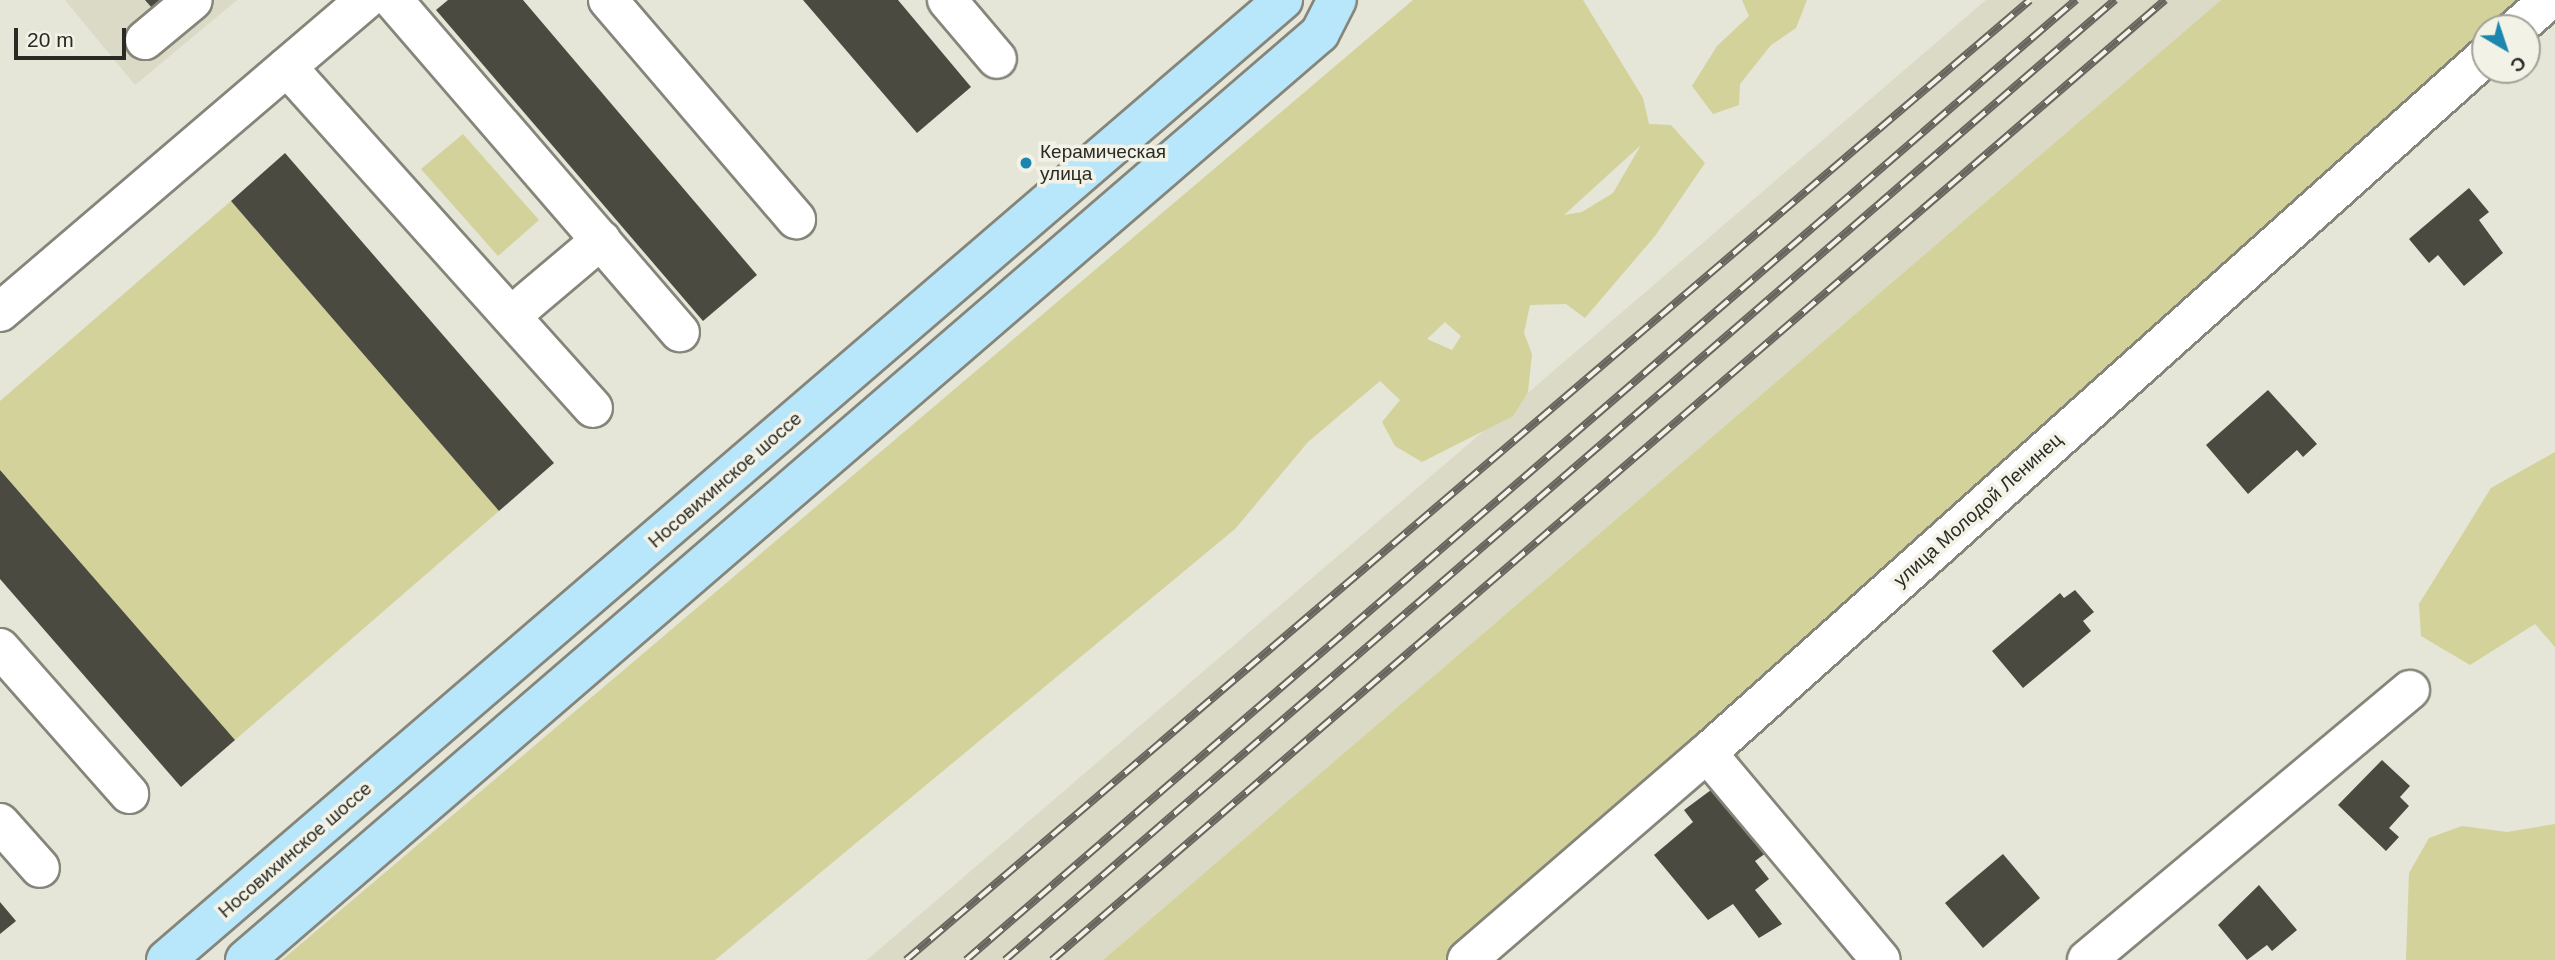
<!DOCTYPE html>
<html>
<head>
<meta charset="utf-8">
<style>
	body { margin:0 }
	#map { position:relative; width:2555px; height:960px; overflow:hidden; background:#e5e5d8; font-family:Helvetica,sans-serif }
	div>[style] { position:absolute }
	.built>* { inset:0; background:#dadac6 }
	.green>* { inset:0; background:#d3d29a }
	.building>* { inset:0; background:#4a4a40 }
	.roads { filter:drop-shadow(2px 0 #85857a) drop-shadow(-2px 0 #85857a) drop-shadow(0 2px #85857a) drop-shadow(0 -2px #85857a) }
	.minor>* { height:38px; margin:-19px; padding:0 19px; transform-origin:19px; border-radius:19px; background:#fff }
	.major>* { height:38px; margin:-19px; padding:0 19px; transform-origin:19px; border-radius:19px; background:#b8e6fb }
	.rail>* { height:8px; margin-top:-4px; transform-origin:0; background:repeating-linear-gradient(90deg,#f2f2e6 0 16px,#66665e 0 32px); box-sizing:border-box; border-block:2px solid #66665e }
	.dots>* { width:19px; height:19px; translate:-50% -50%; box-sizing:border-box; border:4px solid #f2f2e6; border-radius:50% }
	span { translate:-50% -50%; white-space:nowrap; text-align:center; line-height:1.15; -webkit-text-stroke:7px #f2f2e6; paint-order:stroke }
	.poi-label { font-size:19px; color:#2a2a25 }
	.left { translate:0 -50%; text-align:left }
	.street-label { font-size:19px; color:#2a2a25 }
	.north { position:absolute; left:2471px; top:14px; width:70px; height:70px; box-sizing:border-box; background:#f2f2e6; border:2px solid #a2a299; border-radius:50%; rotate:141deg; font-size:19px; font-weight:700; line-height:28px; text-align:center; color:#2a2a25 }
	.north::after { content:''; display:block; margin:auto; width:24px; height:32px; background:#1c87ae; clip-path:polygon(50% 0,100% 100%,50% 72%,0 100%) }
	.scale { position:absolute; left:14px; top:28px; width:112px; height:32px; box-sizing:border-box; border:4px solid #2a2a25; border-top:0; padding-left:9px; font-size:21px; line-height:24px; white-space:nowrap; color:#2a2a25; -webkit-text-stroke:5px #f2f2e6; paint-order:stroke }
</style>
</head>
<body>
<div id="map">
	<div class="built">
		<div style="clip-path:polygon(65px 0,237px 0,135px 85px)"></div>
		<div style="clip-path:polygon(1986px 0,2221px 0,1103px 960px,867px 960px)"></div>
	</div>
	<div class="green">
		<div style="clip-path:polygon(evenodd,1413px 0,1583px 0,1643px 98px,1649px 124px,1671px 125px,1705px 163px,1655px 236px,1585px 318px,1566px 304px,1530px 305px,1524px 333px,1532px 354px,1528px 392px,1513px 416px,1422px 462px,1395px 446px,1382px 422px,1400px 400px,1380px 381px,1308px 442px,1235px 529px,715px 960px,282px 960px,1413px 0,1641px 145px,1613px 193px,1582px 212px,1564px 215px,1641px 145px,1413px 0,1445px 322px,1461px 336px,1452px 350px,1427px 339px,1445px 322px)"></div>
		<div style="clip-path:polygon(1742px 0,1807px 0,1796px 28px,1771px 45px,1740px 84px,1739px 105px,1713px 114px,1692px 86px,1717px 46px,1749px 16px)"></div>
		<div style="clip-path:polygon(2221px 0,2555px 0,2555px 22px,2527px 46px,2527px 28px,2485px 28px,2485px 70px,2499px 70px,1739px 749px,1742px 769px,1719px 787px,1705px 784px,1490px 960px,1103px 960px)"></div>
		<div style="clip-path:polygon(463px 134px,539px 220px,498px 256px,421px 169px)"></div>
		<div style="clip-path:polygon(231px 201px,499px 511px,235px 740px,0 470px,0 401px)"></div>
		<div style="clip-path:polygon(2555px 452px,2555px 647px,2535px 624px,2470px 665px,2421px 636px,2419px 604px,2491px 488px)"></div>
		<div style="clip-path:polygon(2555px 824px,2555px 960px,2406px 960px,2409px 873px,2429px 838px,2462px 826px,2507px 832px)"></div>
	</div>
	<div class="building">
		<div style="clip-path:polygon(145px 0,161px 0,152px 8px)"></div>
		<div style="clip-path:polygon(448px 0,523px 0,757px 275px,703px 321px,436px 10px)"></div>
		<div style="clip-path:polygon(803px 0,898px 0,971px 87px,917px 133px)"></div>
		<div style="clip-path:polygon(285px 153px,554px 463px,499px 511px,231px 201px)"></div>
		<div style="clip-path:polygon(2469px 188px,2489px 212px,2479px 220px,2503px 253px,2464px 286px,2438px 255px,2429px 263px,2409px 239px)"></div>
		<div style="clip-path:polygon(2268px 390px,2317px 444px,2303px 457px,2297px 450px,2248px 494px,2206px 445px)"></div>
		<div style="clip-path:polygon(0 470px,235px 740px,181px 787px,0 579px)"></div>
		<div style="clip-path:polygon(2075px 590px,2094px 612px,2083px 621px,2091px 631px,2023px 688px,1992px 651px,2060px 593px,2064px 598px)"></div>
		<div style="clip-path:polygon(2382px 760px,2410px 786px,2400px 797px,2409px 806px,2389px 828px,2399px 837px,2386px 851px,2338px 805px)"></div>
		<div style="clip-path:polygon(1711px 790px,1766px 853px,1755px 861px,1769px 879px,1755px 890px,1782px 924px,1759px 938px,1733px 904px,1708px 920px,1654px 855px,1693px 822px,1684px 810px)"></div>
		<div style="clip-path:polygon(2003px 854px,2040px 898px,1983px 948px,1945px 903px)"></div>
		<div style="clip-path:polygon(2259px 885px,2297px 930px,2272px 951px,2267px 945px,2247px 960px,2218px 925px)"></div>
		<div style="clip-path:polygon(0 902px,16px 921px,0 934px)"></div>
	</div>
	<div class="roads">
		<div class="minor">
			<div style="left:393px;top:0;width:439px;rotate:49.2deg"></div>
			<div style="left:608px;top:0;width:289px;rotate:49.4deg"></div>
			<div style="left:947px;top:0;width:77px;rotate:49.7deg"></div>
			<div style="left:2517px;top:28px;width:43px;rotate:-41.2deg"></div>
			<div style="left:145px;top:40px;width:62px;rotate:-39.8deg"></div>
			<div style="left:287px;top:67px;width:458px;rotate:48.1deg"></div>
			<div style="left:0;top:312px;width:480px;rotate:-40.5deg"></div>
			<div style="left:511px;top:316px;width:118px;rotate:-40.2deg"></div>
			<div style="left:0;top:648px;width:195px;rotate:48.5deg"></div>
			<div style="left:1707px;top:753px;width:270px;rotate:50deg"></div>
			<div style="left:0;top:823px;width:60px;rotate:48.4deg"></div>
			<div style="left:1467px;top:960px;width:317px;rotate:-40.8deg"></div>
			<div style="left:1707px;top:753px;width:1044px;rotate:-41.82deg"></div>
			<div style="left:2087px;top:960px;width:421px;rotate:-39.9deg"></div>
		</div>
		<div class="major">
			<div style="left:166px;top:960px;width:1473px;rotate:-40.68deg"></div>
			<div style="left:245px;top:960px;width:1419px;rotate:-40.77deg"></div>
			<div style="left:1320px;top:33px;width:37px;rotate:-63deg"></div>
		</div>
	</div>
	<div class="rail">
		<div style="left:906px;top:960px;width:1478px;rotate:-40.5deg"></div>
		<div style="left:966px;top:960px;width:1468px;rotate:-40.86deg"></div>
		<div style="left:1005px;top:960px;width:1468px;rotate:-40.86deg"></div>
		<div style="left:1052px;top:960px;width:1470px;rotate:-40.78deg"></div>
	</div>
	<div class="dots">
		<div style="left:1026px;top:163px;background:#1c87ae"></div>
	</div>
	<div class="poi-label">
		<span class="left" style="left:1040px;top:163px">Керамическая<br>улица</span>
	</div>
	<div class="street-label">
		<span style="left:725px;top:480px;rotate:-41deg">Носовихинское шоссе</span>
		<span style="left:1978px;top:510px;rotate:-42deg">улица Молодой Ленинец</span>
		<span style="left:295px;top:850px;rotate:-41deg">Носовихинское шоссе</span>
	</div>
	<div class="north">С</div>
	<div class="scale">20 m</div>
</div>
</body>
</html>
